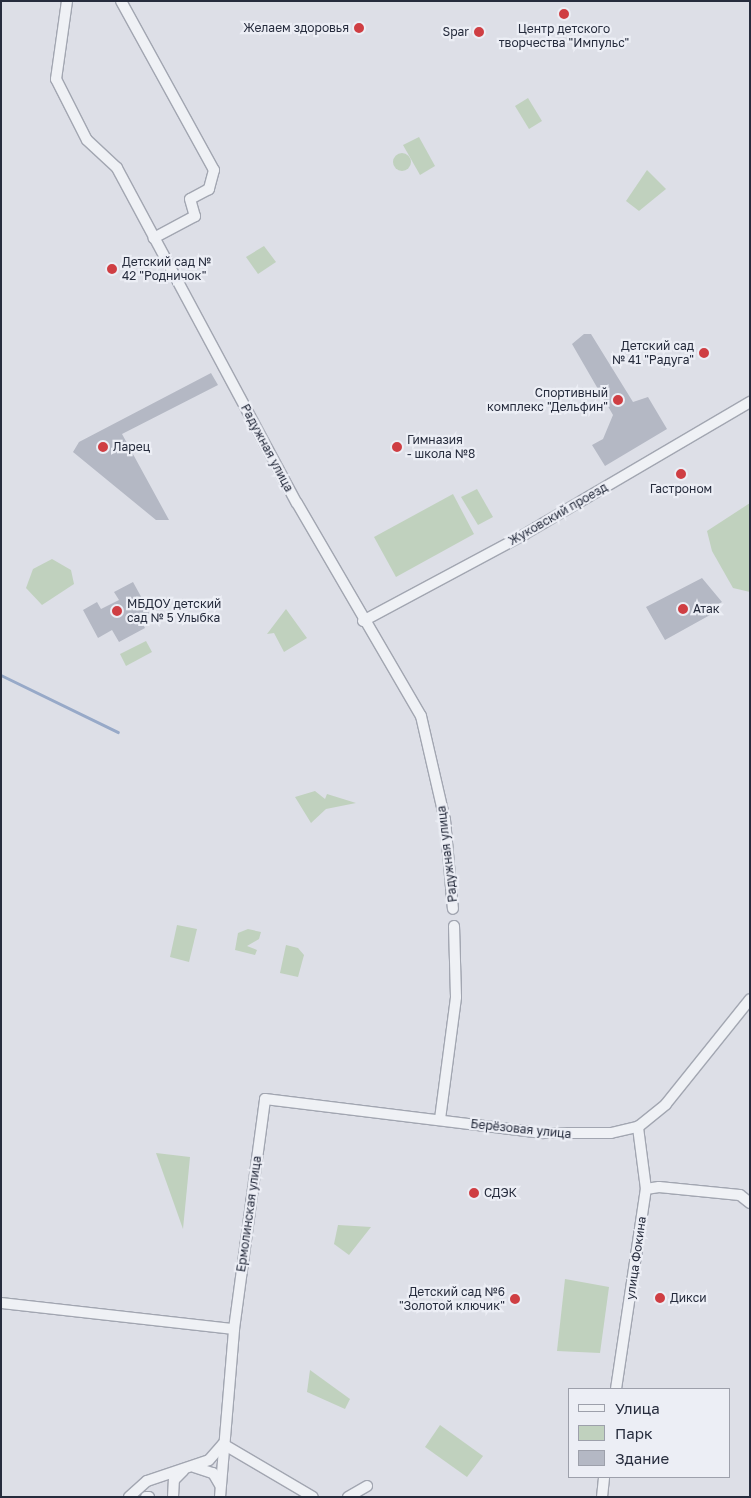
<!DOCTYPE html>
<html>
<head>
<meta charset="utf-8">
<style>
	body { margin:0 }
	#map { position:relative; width:751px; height:1498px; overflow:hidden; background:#dddfe7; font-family:"Golos Text",sans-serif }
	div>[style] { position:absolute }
	.green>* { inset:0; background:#c0d1be }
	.round { border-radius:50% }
	.stream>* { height:2.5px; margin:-1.25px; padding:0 1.25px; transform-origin:1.25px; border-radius:1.25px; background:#97a9c8 }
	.building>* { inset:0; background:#b4b8c4 }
	.roads { filter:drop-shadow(1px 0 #a2a6b1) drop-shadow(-1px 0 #a2a6b1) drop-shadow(0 1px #a2a6b1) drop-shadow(0 -1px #a2a6b1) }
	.minor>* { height:10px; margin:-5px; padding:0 5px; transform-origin:5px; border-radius:5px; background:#eff1f5 }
	.dots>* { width:14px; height:14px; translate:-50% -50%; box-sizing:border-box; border:2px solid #eceef5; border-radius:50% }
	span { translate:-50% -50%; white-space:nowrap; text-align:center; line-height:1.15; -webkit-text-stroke:4.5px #eceef5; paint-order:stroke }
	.poi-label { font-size:12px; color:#262c3d }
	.right { translate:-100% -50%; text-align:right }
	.left { translate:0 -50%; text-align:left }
	.street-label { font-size:12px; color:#262c3d }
	.frame { position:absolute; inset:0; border:2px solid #262c3d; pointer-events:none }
	.legend { position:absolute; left:568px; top:1388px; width:162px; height:90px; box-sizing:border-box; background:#eceef5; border:1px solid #9da0ab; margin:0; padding:6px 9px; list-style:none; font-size:15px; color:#262c3d }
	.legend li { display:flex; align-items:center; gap:10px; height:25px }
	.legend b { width:25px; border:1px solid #9da0ab }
</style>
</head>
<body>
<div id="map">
	<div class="green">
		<div style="clip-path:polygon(528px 98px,542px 121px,529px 129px,515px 106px)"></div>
		<div style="clip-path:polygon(419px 137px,435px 166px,420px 175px,403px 145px)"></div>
		<div class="round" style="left:393px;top:153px;width:18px;height:18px"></div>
		<div style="clip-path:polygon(647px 170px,666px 189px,639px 211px,626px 201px)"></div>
		<div style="clip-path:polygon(264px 246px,276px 262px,258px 274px,246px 257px)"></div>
		<div style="clip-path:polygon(477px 489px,493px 517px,478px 525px,461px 497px)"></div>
		<div style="clip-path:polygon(453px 494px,474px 534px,396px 577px,374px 537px)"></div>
		<div style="clip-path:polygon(750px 503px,750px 592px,733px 588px,712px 551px,707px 531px)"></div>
		<div style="clip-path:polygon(52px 559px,71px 570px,74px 584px,42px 605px,26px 588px,33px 569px)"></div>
		<div style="clip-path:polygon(286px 609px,307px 638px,284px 652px,274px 633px,267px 634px)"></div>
		<div style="clip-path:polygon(146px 641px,152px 652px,126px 666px,120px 654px)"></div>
		<div style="clip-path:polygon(315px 791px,325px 799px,327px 794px,356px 803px,326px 809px,311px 823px,295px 797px)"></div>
		<div style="clip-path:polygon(177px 925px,197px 929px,189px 962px,170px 957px)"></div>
		<div style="clip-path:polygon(248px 929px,261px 932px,259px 939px,247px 946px,257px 950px,255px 955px,235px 950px,238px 933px)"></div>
		<div style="clip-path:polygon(286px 945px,298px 948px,304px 955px,298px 977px,280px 973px)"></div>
		<div style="clip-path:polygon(156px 1153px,190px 1157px,183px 1229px)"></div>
		<div style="clip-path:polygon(338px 1225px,371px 1227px,349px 1255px,334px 1244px)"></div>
		<div style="clip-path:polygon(565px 1279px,609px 1287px,600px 1353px,557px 1351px)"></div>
		<div style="clip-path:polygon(310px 1370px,350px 1399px,345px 1409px,307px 1392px)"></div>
		<div style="clip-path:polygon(440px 1425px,483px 1456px,467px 1477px,425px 1447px)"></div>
	</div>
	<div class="stream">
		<div style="left:1px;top:675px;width:130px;rotate:26deg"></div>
	</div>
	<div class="building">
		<div style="clip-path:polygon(584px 334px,591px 334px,633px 402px,648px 397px,667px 429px,605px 466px,592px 445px,603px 439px,613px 415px,572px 344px)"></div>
		<div style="clip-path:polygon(211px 373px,218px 385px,122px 434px,169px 520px,156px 520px,73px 452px,79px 442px)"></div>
		<div style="clip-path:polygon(702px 578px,722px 602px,717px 605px,719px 610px,665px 640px,646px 607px)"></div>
		<div style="clip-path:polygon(133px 582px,150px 613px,140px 619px,145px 628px,119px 642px,112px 630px,98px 638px,83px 610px,97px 602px,101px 609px,119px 600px,114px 592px)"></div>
	</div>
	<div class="roads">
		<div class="minor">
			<div style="left:67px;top:1px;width:79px;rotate:98deg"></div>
			<div style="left:56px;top:79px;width:68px;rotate:63.1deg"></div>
			<div style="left:87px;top:140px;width:41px;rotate:43deg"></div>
			<div style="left:117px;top:168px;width:380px;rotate:61.8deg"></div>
			<div style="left:297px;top:503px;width:246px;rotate:59.8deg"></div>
			<div style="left:421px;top:716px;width:107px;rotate:77deg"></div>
			<div style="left:445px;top:820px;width:89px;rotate:84.9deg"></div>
			<div style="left:121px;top:1px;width:193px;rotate:61.2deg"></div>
			<div style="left:214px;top:170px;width:20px;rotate:105deg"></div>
			<div style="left:209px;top:189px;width:21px;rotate:152deg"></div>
			<div style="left:190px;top:199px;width:18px;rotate:74deg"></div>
			<div style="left:195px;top:216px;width:47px;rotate:151.8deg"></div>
			<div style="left:363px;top:621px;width:184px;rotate:-28.2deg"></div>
			<div style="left:525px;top:534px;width:261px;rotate:-30.4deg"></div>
			<div style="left:440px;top:1119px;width:123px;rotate:-82.5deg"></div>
			<div style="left:456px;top:997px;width:71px;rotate:-91.6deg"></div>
			<div style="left:646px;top:1189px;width:13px;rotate:-9deg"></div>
			<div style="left:659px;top:1187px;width:81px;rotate:5.6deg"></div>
			<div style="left:740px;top:1195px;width:13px;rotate:39deg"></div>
			<div style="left:1px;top:1303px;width:234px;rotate:6.4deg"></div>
			<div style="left:616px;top:1389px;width:202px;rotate:-81.5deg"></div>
			<div style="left:646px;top:1189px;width:63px;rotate:-97.4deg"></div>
			<div style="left:223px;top:1444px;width:104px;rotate:30.5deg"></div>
			<div style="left:194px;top:1467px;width:20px;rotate:18deg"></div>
			<div style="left:213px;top:1473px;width:14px;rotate:60deg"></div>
			<div style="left:129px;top:1497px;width:24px;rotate:-42deg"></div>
			<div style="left:147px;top:1481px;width:65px;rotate:-18.7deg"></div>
			<div style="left:209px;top:1460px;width:20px;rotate:-49deg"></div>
			<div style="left:146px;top:1497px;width:3px"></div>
			<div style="left:173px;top:1497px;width:17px;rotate:-87deg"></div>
			<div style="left:174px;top:1480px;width:13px;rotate:-45deg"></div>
			<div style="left:220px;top:1497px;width:169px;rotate:-85.2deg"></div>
			<div style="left:234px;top:1329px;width:232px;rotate:-82.3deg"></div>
			<div style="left:265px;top:1099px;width:280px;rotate:7deg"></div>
			<div style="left:543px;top:1133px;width:68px"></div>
			<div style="left:611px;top:1133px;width:28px;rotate:-13deg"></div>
			<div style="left:638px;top:1127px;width:36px;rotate:-39deg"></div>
			<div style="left:666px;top:1104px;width:134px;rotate:-51.3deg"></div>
			<div style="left:348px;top:1497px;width:22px;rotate:-30deg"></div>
			<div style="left:602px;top:1497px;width:20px;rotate:-84deg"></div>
		</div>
	</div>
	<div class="dots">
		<div style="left:564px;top:14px;background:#cf3e43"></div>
		<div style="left:359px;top:28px;background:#cf3e43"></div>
		<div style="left:479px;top:32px;background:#cf3e43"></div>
		<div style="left:112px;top:269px;background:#cf3e43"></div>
		<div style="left:704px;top:353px;background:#cf3e43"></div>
		<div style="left:618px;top:400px;background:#cf3e43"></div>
		<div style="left:103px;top:447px;background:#cf3e43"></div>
		<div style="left:397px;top:447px;background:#cf3e43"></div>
		<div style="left:681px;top:474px;background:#cf3e43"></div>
		<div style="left:683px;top:609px;background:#cf3e43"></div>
		<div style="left:117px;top:611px;background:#cf3e43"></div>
		<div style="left:474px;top:1193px;background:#cf3e43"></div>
		<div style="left:660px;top:1298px;background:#cf3e43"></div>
		<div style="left:515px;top:1299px;background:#cf3e43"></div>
	</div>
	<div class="poi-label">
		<span class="right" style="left:349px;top:28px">Желаем здоровья</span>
		<span style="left:564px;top:36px">Центр детского<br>творчества "Импульс"</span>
		<span class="right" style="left:469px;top:32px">Spar</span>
		<span class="left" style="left:122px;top:269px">Детский сад №<br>42 "Родничок"</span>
		<span class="right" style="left:694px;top:353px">Детский сад<br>№ 41 "Радуга"</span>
		<span class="right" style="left:608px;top:400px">Спортивный<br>комплекс "Дельфин"</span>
		<span class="left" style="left:407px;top:447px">Гимназия<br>- школа №8</span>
		<span class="left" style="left:113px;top:447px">Ларец</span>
		<span style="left:681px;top:489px">Гастроном</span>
		<span class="left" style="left:127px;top:611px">МБДОУ детский<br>сад № 5 Улыбка</span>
		<span class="left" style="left:693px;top:609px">Атак</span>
		<span class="left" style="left:484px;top:1193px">СДЭК</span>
		<span class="right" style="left:505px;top:1299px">Детский сад №6<br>"Золотой ключик"</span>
		<span class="left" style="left:670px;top:1298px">Дикси</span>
	</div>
	<div class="street-label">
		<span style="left:267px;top:448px;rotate:62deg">Радужная улица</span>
		<span style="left:558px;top:514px;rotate:-30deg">Жуковский проезд</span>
		<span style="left:447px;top:854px;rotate:-97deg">Радужная улица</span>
		<span style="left:521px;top:1129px;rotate:6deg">Берёзовая улица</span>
		<span style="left:249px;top:1214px;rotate:-82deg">Ермолинская улица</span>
		<span style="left:636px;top:1258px;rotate:-82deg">улица Фокина</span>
	</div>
	<div class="frame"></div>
	<ul class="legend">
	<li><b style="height:6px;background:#eff1f5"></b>Улица</li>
	<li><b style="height:14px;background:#c0d1be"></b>Парк</li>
	<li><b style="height:14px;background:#b4b8c4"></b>Здание</li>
	</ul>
</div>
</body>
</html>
